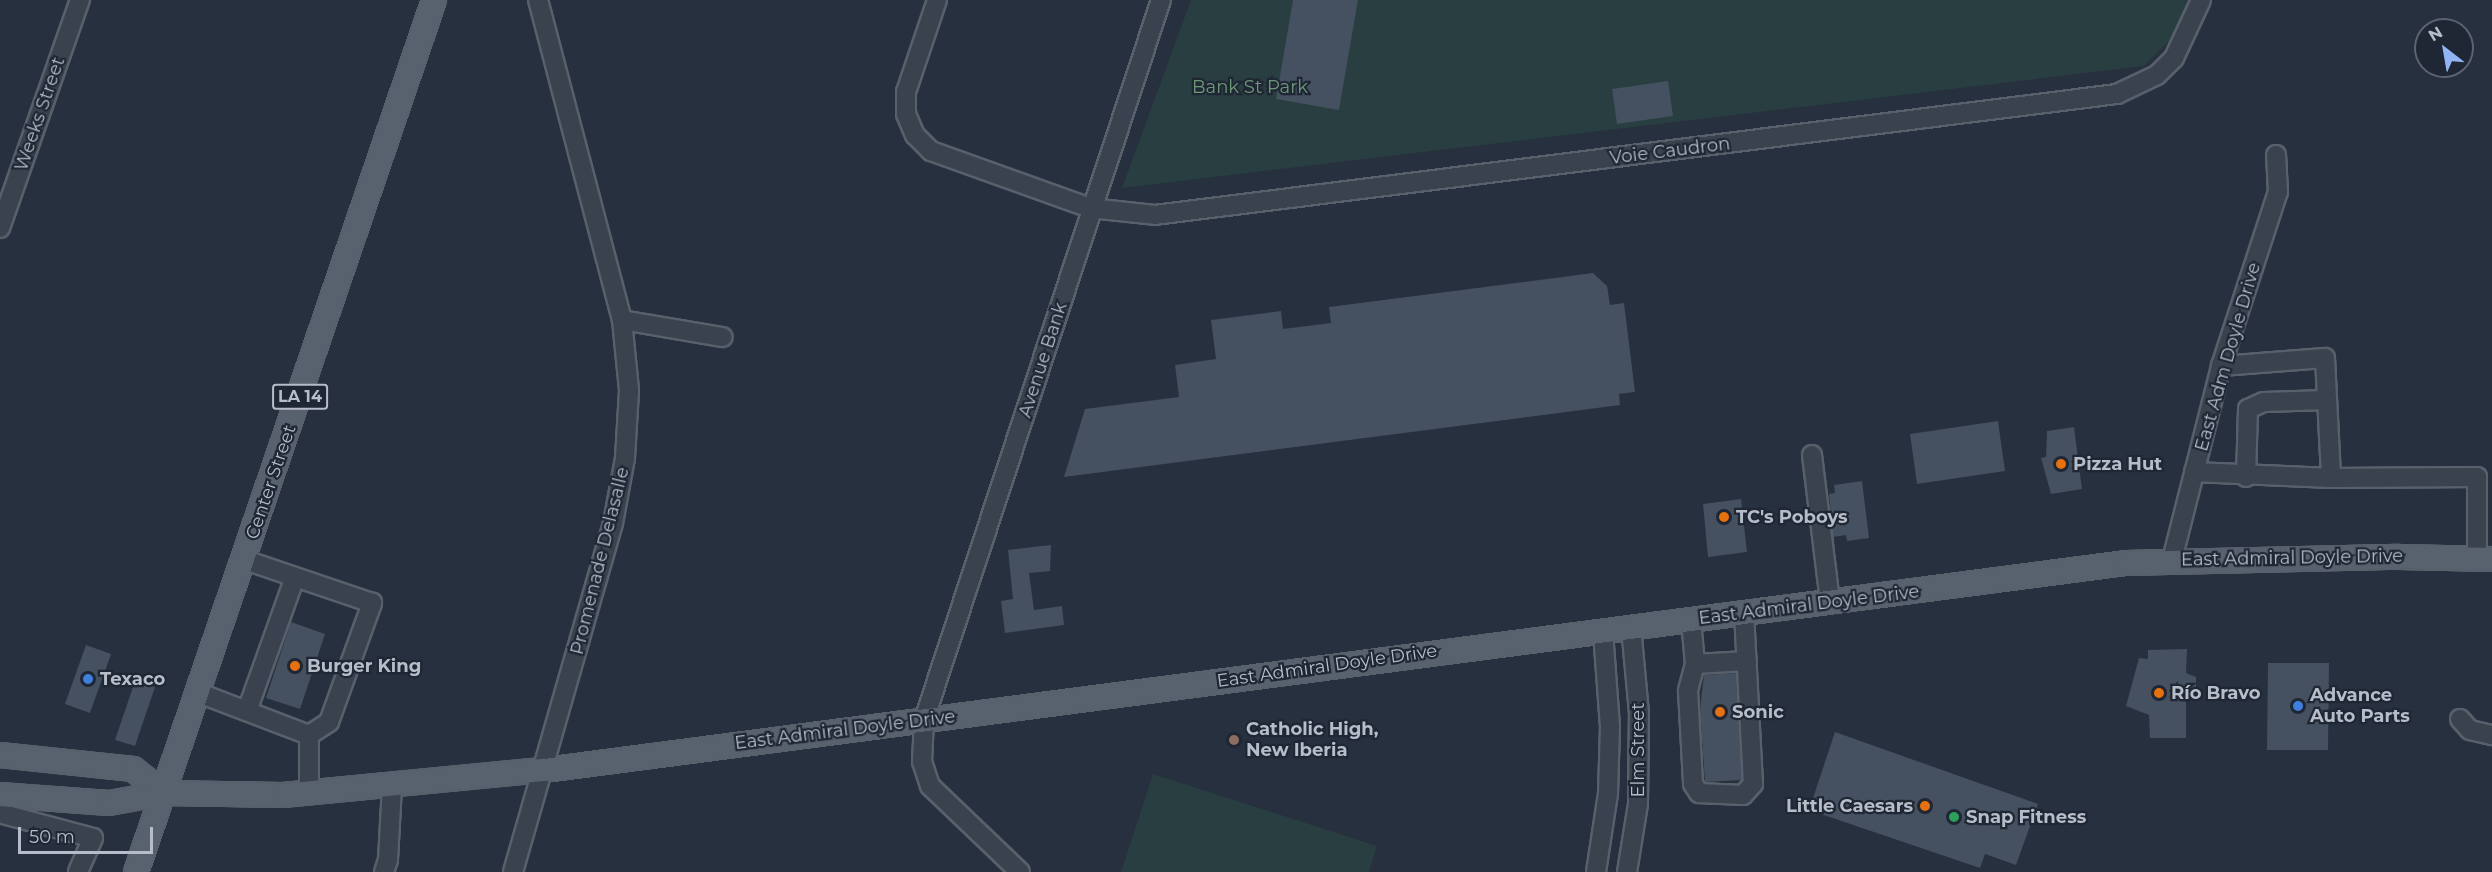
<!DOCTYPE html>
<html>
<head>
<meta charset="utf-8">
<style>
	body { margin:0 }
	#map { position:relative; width:2492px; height:872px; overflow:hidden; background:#26303e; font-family:Montserrat,sans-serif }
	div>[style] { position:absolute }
	.green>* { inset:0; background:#293e40 }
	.building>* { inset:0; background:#455060 }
	.roads { filter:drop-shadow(2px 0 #58606c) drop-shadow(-2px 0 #58606c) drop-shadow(0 2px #58606c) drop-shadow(0 -2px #58606c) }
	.minor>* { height:18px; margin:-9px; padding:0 9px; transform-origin:9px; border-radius:9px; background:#3a424e }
	.major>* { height:22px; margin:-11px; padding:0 11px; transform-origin:11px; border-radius:11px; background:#58616e }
	.dots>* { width:16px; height:16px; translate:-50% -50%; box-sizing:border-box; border:3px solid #1f2734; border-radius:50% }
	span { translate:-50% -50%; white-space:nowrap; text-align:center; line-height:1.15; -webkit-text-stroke:4.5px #1f2734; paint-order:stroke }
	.shield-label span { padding:2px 4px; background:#1f2734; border:2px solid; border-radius:4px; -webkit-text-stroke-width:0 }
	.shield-label { font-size:16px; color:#b6bdc9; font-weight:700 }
	.park-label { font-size:18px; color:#6e9979 }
	.street-label { font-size:18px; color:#b6bdc9 }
	.poi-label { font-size:18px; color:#b6bdc9; font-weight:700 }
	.left { translate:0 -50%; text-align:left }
	.right { translate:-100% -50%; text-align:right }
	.north { position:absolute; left:2414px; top:18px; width:60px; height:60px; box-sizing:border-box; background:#1f2734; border:2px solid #5b6370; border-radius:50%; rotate:329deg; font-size:16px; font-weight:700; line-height:24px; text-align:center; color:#b6bdc9 }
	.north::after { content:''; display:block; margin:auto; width:21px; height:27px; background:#90b4f4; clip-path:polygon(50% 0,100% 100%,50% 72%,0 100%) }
	.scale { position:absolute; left:18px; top:827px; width:135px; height:27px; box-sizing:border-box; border:3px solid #b6bdc9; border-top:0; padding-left:8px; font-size:18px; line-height:21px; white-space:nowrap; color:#b6bdc9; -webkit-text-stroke:4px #1f2734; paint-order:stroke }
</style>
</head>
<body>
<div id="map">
	<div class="green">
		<div style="clip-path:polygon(1191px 0,2188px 0,2178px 32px,2144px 66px,1122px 188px)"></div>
		<div style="clip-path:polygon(1153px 774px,1377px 846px,1369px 872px,1121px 872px)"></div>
	</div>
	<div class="building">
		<div style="clip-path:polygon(1293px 0,1358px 0,1339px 110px,1276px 99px)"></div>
		<div style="clip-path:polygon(1668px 81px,1673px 116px,1617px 124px,1612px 89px)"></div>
		<div style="clip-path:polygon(1593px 273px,1607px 286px,1610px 305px,1624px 303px,1635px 392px,1619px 394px,1620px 405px,1064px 477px,1085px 409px,1179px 397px,1175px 365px,1216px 359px,1211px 320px,1281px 311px,1283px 329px,1331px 323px,1329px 307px)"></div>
		<div style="clip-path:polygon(1998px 421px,2005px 471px,1917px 484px,1910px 434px)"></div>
		<div style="clip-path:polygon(2074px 427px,2082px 489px,2051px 494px,2041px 458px,2046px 457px,2047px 431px)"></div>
		<div style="clip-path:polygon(1862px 481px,1869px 538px,1847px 541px,1846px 535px,1833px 537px,1829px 494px,1835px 493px,1834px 485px)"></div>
		<div style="clip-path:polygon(1741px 499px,1747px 552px,1708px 557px,1703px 504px)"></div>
		<div style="clip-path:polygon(1051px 545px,1050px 571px,1029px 573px,1034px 610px,1062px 606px,1064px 625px,1005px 633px,1001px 601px,1013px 599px,1008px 550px)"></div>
		<div style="clip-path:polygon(291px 622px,325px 634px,300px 709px,266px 698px)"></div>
		<div style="clip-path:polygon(86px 645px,111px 654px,90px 713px,65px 704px)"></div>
		<div style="clip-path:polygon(2187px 649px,2186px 673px,2196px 677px,2196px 690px,2186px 696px,2186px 738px,2150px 738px,2149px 715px,2126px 706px,2139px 658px,2148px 659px,2148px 650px)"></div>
		<div style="clip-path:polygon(2268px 663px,2329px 663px,2328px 750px,2267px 750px)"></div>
		<div style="clip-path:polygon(1736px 673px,1742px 780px,1705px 782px,1700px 709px,1704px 675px)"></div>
		<div style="clip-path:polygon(135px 681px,155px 687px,135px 746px,115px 740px)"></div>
		<div style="clip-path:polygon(1835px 732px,2038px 804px,2016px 865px,1985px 854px,1980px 868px,1809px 810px)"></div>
	</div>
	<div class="roads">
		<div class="minor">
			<div style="left:937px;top:0;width:97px;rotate:108.6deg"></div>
			<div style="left:906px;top:92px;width:22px;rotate:90deg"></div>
			<div style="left:906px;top:114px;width:23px;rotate:67deg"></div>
			<div style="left:915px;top:135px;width:23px;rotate:45deg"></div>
			<div style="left:931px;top:151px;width:169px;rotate:19.7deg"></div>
			<div style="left:1090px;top:208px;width:65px;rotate:6.1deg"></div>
			<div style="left:1155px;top:215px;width:970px;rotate:-7.17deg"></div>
			<div style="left:2117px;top:94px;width:44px;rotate:-25.4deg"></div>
			<div style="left:2157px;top:75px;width:24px;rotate:-45deg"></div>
			<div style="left:2174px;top:58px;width:64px;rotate:-65deg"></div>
			<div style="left:0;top:228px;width:242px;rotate:-70.7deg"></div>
			<div style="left:622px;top:320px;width:102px;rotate:9.6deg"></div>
			<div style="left:2221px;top:366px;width:104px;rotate:-4.4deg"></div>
			<div style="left:2325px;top:358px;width:120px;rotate:87.1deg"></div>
			<div style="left:2331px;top:478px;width:146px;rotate:-0.4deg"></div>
			<div style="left:2477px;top:477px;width:81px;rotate:90deg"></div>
			<div style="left:1812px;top:455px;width:148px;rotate:83deg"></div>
			<div style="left:2194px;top:472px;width:137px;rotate:2.5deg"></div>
			<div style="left:2246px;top:477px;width:68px;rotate:-88.3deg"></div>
			<div style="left:2248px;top:409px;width:17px;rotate:-24deg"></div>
			<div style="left:2264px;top:402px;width:63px;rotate:-1.8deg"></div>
			<div style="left:2172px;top:560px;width:200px;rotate:-75.8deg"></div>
			<div style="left:2221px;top:366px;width:183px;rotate:-71.9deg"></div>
			<div style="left:2278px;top:192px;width:37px;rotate:-93deg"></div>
			<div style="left:1691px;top:620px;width:44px;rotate:84.8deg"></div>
			<div style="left:1695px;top:664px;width:28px;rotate:105deg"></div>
			<div style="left:1688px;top:691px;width:93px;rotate:86.9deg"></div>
			<div style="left:1693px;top:784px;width:11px;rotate:56deg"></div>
			<div style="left:1699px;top:793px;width:44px;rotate:2.6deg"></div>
			<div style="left:1743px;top:795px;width:15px;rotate:-48deg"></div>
			<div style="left:1753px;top:784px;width:171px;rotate:-93deg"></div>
			<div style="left:1695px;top:664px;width:52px;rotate:-3.3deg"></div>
			<div style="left:199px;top:693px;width:118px;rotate:20.9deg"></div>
			<div style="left:309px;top:735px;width:24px;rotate:-33deg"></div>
			<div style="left:329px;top:722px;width:127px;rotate:-70.1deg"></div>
			<div style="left:372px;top:603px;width:134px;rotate:-161.3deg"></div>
			<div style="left:247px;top:711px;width:142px;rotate:-70.3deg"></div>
			<div style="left:2460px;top:719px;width:15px;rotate:48deg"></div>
			<div style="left:2470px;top:730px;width:23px;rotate:13deg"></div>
			<div style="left:309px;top:793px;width:58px;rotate:-90deg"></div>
			<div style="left:3px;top:814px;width:93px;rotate:14.9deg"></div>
			<div style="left:93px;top:838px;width:37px;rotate:114deg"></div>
			<div style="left:384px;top:872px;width:13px;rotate:-72deg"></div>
			<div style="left:388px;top:860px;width:75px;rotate:-86.9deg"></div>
			<div style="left:513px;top:872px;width:363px;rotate:-74deg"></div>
			<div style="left:613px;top:523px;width:66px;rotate:-79.5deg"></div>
			<div style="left:625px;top:458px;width:68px;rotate:-86.6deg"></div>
			<div style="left:629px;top:390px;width:70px;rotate:-95.7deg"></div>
			<div style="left:622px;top:320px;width:331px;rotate:-104.7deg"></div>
			<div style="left:1020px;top:872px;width:124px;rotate:-136.3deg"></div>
			<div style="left:930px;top:786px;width:25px;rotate:-108deg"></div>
			<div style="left:922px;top:762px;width:42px;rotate:-87.3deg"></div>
			<div style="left:924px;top:720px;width:758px;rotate:-71.78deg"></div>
			<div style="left:1596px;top:872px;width:79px;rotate:-81.3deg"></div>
			<div style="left:1608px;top:794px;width:67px;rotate:-88.3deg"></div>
			<div style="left:1610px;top:727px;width:96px;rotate:-94.2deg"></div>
			<div style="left:1627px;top:872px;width:69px;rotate:-80.8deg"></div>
			<div style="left:1638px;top:804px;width:91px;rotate:-89.4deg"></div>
			<div style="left:1639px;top:713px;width:86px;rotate:-95.3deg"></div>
		</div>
		<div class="major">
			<div style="left:0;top:755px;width:134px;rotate:6deg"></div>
			<div style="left:133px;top:769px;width:39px;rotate:38deg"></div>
			<div style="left:0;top:795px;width:109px;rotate:4.2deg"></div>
			<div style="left:109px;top:803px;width:56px;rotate:-10.3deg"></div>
			<div style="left:164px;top:793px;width:119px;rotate:1deg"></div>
			<div style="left:283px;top:795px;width:263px;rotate:-5.5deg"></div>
			<div style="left:545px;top:770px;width:1594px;rotate:-7.46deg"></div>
			<div style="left:2125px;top:563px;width:274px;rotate:-1.3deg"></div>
			<div style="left:2399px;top:557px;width:93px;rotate:1.2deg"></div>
			<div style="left:136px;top:872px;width:922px;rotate:-71.13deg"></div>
		</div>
	</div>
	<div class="dots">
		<div style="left:2061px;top:464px;background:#e8710a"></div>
		<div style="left:1724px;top:517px;background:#e8710a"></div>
		<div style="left:295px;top:666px;background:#e8710a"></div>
		<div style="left:88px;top:679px;background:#3f7fe0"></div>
		<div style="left:2159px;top:693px;background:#e8710a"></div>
		<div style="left:2298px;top:706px;background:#3f7fe0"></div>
		<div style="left:1720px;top:712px;background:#e8710a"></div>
		<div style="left:1234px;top:740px;background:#8d6e63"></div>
		<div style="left:1925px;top:806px;background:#e8710a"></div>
		<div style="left:1954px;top:817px;background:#2e9e5b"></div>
	</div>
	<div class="shield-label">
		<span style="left:300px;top:397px">LA 14</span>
	</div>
	<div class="park-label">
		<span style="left:1250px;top:87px">Bank St Park</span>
	</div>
	<div class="street-label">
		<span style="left:40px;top:114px;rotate:-71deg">Weeks Street</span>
		<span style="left:1670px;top:151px;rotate:-7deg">Voie Caudron</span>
		<span style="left:2228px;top:357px;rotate:-74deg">East Adm Doyle Drive</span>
		<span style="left:1043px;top:360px;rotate:-72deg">Avenue Bank</span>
		<span style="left:271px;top:482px;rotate:-71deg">Center Street</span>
		<span style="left:2292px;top:558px;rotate:-1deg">East Admiral Doyle Drive</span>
		<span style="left:600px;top:561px;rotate:-76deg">Promenade Delasalle</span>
		<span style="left:1809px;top:605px;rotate:-7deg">East Admiral Doyle Drive</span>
		<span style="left:1327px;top:666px;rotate:-8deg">East Admiral Doyle Drive</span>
		<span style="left:845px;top:730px;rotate:-7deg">East Admiral Doyle Drive</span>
		<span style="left:1638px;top:750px;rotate:-90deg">Elm Street</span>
	</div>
	<div class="poi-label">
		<span class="left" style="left:2073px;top:464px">Pizza Hut</span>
		<span class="left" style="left:1736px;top:517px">TC's Poboys</span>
		<span class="left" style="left:307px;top:666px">Burger King</span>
		<span class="left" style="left:100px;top:679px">Texaco</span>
		<span class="left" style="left:2171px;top:693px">Río Bravo</span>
		<span class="left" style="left:2310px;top:706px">Advance<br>Auto Parts</span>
		<span class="left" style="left:1732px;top:712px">Sonic</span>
		<span class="left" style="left:1246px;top:740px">Catholic High,<br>New Iberia</span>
		<span class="right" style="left:1913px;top:806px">Little Caesars</span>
		<span class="left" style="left:1966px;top:817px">Snap Fitness</span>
	</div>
	<div class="north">N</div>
	<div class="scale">50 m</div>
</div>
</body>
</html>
